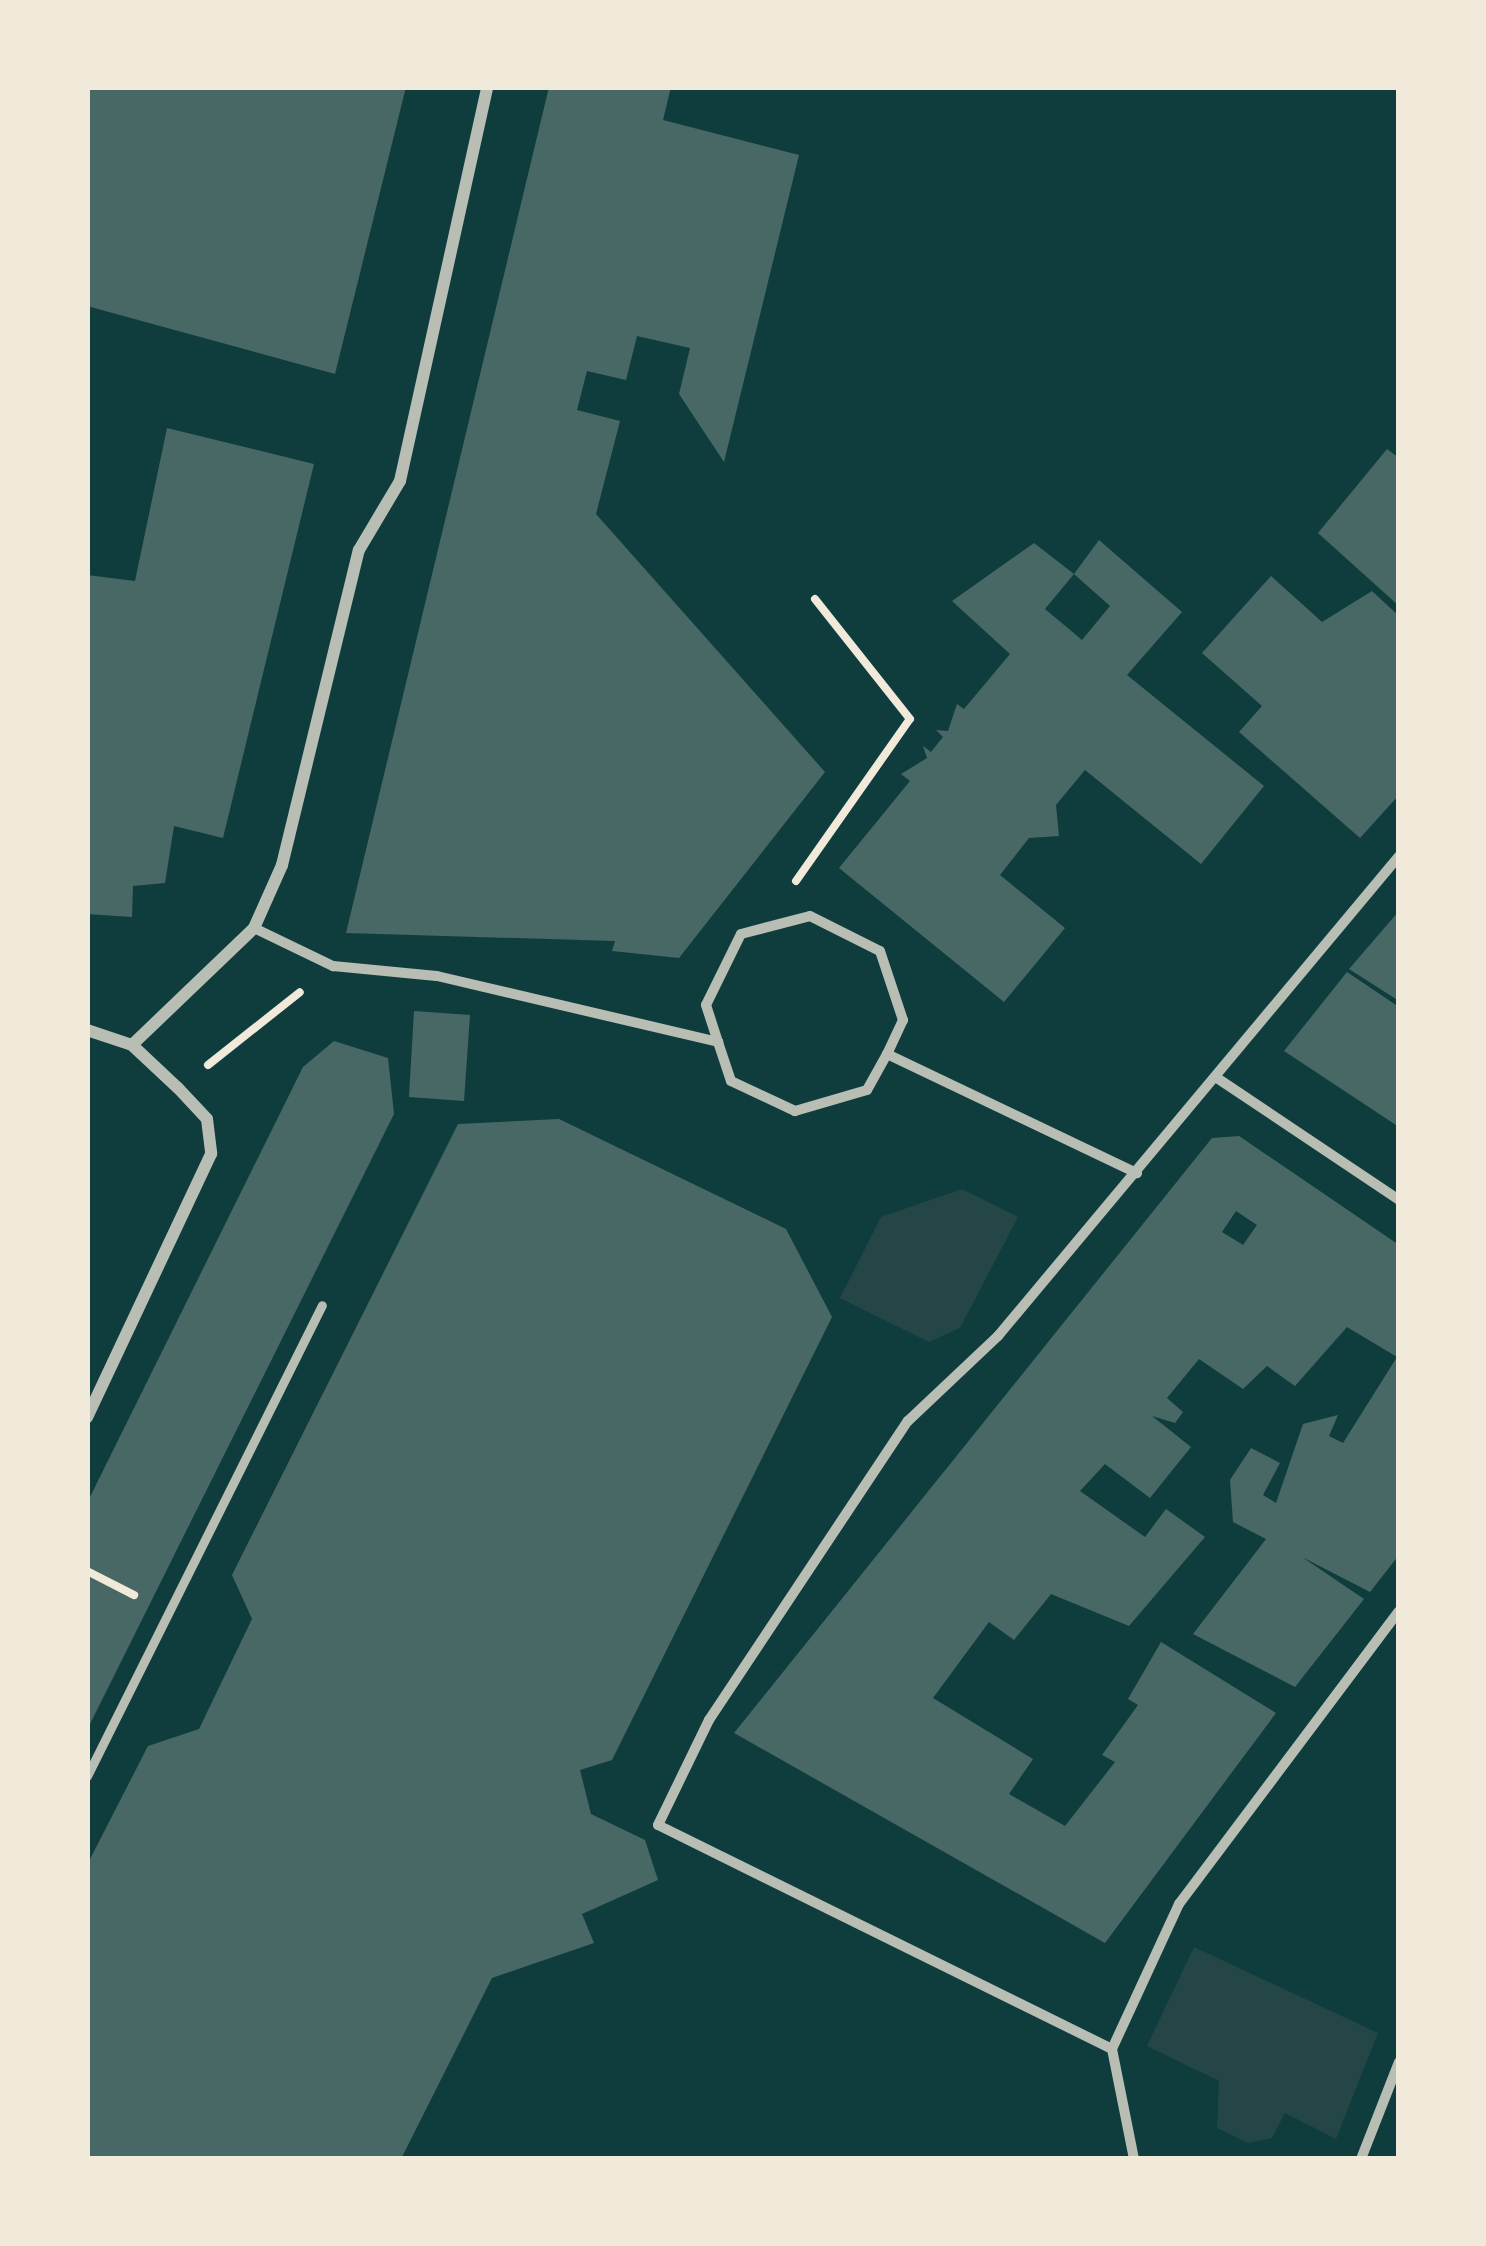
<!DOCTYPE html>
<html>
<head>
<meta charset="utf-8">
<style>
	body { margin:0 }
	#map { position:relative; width:1486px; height:2246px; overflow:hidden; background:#0f3d3e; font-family:"Source Sans 3",sans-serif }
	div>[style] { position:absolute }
	.green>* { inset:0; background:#244646 }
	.building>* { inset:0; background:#486865 }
	.path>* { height:8px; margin:-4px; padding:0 4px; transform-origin:4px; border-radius:4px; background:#f1e9da }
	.service>* { height:9px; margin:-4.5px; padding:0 4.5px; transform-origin:4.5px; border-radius:4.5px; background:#b8beb3 }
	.pedestrian>* { height:10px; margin:-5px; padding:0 5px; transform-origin:5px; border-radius:5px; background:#b8beb3 }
	.minor>* { height:12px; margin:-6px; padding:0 6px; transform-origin:6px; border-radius:6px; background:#b8beb3 }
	span { translate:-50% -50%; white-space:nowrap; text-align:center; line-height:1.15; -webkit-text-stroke:9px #f1e9da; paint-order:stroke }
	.frame { position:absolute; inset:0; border:90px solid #f1e9da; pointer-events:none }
</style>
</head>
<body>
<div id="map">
	<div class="green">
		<div style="clip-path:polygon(962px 1189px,1018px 1217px,960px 1328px,929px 1342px,840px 1298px,881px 1217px)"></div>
		<div style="clip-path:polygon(1194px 1947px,1378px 2033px,1336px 2139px,1285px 2113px,1272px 2138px,1248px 2143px,1217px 2128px,1219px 2081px,1147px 2046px)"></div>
	</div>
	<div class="building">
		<div style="clip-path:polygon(87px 87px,406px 87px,335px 374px,87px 306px)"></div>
		<div style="clip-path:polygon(549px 87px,671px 87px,663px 120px,799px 155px,724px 462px,679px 394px,690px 348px,637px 336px,626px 380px,587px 371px,577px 410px,620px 421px,596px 514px,825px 772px,679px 958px,612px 951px,615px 941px,346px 933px)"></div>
		<div style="clip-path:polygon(167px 428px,314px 464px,223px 838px,174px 826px,165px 883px,133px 886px,132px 917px,87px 914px,87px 575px,135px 581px)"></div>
		<div style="clip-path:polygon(1387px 449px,1399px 458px,1399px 606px,1318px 533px)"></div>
		<div style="clip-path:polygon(1099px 540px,1182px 612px,1127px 675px,1264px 786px,1201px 864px,1085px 770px,1056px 805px,1059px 836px,1029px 838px,1000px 875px,1065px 928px,1004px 1002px,839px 868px,910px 781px,901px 774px,927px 758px,923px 746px,931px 752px,943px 737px,936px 730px,948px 731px,957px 704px,964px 709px,1010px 654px,952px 601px,1034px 543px,1074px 574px,1045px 609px,1082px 640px,1110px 606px,1074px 574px)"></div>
		<div style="clip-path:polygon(1271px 576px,1322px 622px,1372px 591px,1399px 616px,1399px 795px,1360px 838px,1239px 732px,1262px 706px,1202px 653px)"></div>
		<div style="clip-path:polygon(1399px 911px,1399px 1001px,1349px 969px)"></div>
		<div style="clip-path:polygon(1347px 972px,1399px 1007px,1399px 1127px,1284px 1051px)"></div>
		<div style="clip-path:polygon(414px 1011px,470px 1015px,464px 1101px,409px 1097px)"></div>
		<div style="clip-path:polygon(334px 1041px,388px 1058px,394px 1114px,87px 1730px,87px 1503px,303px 1067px)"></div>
		<div style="clip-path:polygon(559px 1119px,786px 1229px,832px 1317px,612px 1760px,580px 1770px,591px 1814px,645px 1840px,658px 1880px,582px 1914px,594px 1943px,492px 1978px,401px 2159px,87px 2159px,87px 1865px,148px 1746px,199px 1729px,252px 1619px,232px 1575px,458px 1124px)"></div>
		<div style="clip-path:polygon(evenodd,1239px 1136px,1399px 1245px,1399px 1555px,1370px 1592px,1302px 1557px,1364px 1599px,1295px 1687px,1193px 1634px,1266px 1539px,1233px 1522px,1230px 1480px,1251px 1448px,1280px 1463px,1263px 1495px,1276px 1503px,1303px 1424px,1338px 1415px,1329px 1436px,1343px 1443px,1397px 1357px,1347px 1327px,1295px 1386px,1267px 1366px,1243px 1389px,1199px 1359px,1167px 1398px,1183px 1412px,1175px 1423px,1152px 1416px,1191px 1447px,1150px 1498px,1105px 1464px,1080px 1491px,1145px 1537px,1166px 1509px,1205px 1537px,1129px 1626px,1051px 1594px,1014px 1640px,989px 1622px,933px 1698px,1033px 1759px,1009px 1794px,1065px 1826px,1115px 1762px,1102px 1755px,1138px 1705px,1128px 1699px,1161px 1642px,1276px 1713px,1105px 1943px,734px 1733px,1212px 1138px,1239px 1136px,1236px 1211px,1257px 1225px,1243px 1245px,1222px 1232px,1236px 1211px)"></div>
	</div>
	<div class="path">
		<div style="left:796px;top:881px;width:198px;rotate:-54.9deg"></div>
		<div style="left:910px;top:719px;width:153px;rotate:-128.4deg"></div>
		<div style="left:208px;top:1065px;width:117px;rotate:-38.4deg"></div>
		<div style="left:87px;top:1571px;width:53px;rotate:27.1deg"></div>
	</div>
	<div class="service">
		<div style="left:87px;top:1776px;width:526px;rotate:-63.48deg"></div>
	</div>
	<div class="pedestrian">
		<div style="left:254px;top:928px;width:88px;rotate:25.7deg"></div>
		<div style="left:333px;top:966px;width:104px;rotate:5.5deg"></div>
		<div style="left:437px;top:976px;width:289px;rotate:13.2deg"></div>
		<div style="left:718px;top:1042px;width:41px;rotate:71.6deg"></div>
		<div style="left:731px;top:1081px;width:71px;rotate:25.1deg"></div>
		<div style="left:795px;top:1111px;width:75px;rotate:-16.3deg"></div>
		<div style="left:867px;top:1090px;width:41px;rotate:-60.9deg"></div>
		<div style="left:887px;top:1054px;width:277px;rotate:25.5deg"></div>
		<div style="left:718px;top:1042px;width:39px;rotate:-108deg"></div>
		<div style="left:706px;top:1005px;width:79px;rotate:-63.8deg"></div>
		<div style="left:741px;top:934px;width:71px;rotate:-14.6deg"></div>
		<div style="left:810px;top:916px;width:78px;rotate:26.6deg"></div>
		<div style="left:880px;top:951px;width:73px;rotate:71.6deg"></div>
		<div style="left:903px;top:1020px;width:38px;rotate:115deg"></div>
		<div style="left:1217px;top:1078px;width:219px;rotate:33.8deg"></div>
		<div style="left:1112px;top:2049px;width:506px;rotate:-153.74deg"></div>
		<div style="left:658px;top:1825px;width:117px;rotate:-64.1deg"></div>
		<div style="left:709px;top:1720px;width:359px;rotate:-56.4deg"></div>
		<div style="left:908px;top:1421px;width:124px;rotate:-43.4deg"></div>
		<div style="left:998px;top:1336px;width:625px;rotate:-50.12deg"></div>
		<div style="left:1134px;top:2159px;width:112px;rotate:-101.3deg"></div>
		<div style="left:1112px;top:2049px;width:160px;rotate:-65.2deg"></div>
		<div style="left:1179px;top:1904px;width:366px;rotate:-53.1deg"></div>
		<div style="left:1361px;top:2159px;width:104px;rotate:-68.6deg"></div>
	</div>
	<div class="minor">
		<div style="left:87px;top:1030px;width:47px;rotate:18.4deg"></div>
		<div style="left:132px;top:1045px;width:63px;rotate:43.1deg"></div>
		<div style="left:178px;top:1088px;width:42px;rotate:46.9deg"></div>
		<div style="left:207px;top:1119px;width:35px;rotate:83deg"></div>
		<div style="left:211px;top:1154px;width:291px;rotate:115.2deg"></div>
		<div style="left:132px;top:1045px;width:169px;rotate:-43.8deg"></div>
		<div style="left:254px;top:928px;width:69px;rotate:-66deg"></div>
		<div style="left:282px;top:865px;width:324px;rotate:-76.3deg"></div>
		<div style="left:359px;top:550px;width:80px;rotate:-59.3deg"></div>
		<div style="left:400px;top:481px;width:403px;rotate:-77.5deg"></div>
	</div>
	<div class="frame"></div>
</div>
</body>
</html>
